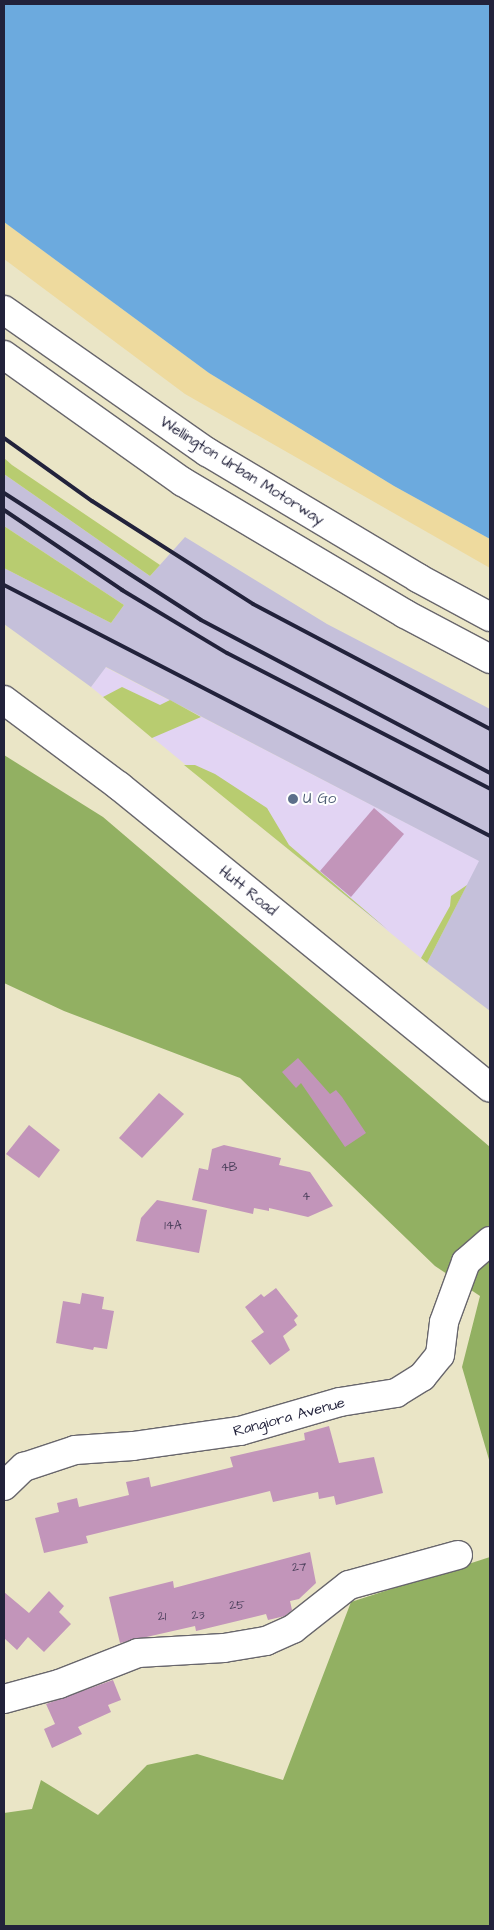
<!DOCTYPE html>
<html>
<head>
<meta charset="utf-8">
<style>
	body { margin:0 }
	#map { position:relative; width:494px; height:1930px; overflow:hidden; background:#eae5c6; font-family:"Architects Daughter",sans-serif }
	div>[style] { position:absolute }
	.built>* { inset:0; background:#e2d4f3 }
	.industrial>* { inset:0; background:#c5c0da }
	.green>* { inset:0; background:#b8cc70 }
	.forest>* { inset:0; background:#92b062 }
	.sand>* { inset:0; background:#eeda9e }
	.water>* { inset:0; background:#6caade }
	.building>* { inset:0; background:#c295ba }
	.roads { filter:drop-shadow(1px 0 #68666c) drop-shadow(-1px 0 #68666c) drop-shadow(0 1px #68666c) drop-shadow(0 -1px #68666c) }
	.minor>* { height:28px; margin:-14px; padding:0 14px; transform-origin:14px; border-radius:14px; background:#fff }
	.major>* { height:28px; margin:-14px; padding:0 14px; transform-origin:14px; border-radius:14px; background:#fff }
	.highway>* { height:28px; margin:-14px; padding:0 14px; transform-origin:14px; border-radius:14px; background:#fff }
	.rail>* { height:4px; margin:-2px; padding:0 2px; transform-origin:2px; border-radius:2px; background:#22223b }
	.dots>* { width:14px; height:14px; translate:-50% -50%; box-sizing:border-box; border:2px solid #fff; border-radius:50% }
	span { translate:-50% -50%; white-space:nowrap; text-align:center; line-height:1.15; -webkit-text-stroke:4px #fff; paint-order:stroke }
	.number-label { font-size:12px; color:#4a3f5b }
	.number-label span { -webkit-text-stroke-width:0 }
	.street-label { font-size:15px; color:#22223b }
	.service-label { font-size:15px; color:#4e5e75 }
	.left { translate:0 -50%; text-align:left }
	.frame { position:absolute; inset:0; border:5px solid #22223b; pointer-events:none }
</style>
</head>
<body>
<div id="map">
	<div class="built">
		<div style="clip-path:polygon(105px 667px,480px 861px,427px 963px,91px 687px)"></div>
	</div>
	<div class="industrial">
		<div style="clip-path:polygon(4px 474px,150px 576px,185px 537px,327px 624px,490px 709px,490px 1011px,427px 963px,479px 861px,106px 667px,91px 687px,4px 624px,4px 568px,111px 623px,124px 605px,4px 526px)"></div>
	</div>
	<div class="green">
		<div style="clip-path:polygon(4px 458px,12px 465px,160px 565px,150px 576px,4px 474px)"></div>
		<div style="clip-path:polygon(4px 526px,124px 605px,111px 623px,4px 568px)"></div>
		<div style="clip-path:polygon(122px 687px,160px 705px,170px 700px,201px 717px,152px 738px,103px 697px)"></div>
		<div style="clip-path:polygon(184px 765px,195px 765px,215px 774px,267px 808px,289px 845px,388px 930px)"></div>
		<div style="clip-path:polygon(467px 885px,427px 963px,421px 958px,450px 906px,451px 896px)"></div>
	</div>
	<div class="forest">
		<div style="clip-path:polygon(4px 755px,103px 817px,490px 1147px,490px 1463px,462px 1367px,480px 1296px,435px 1266px,240px 1078px,64px 1011px,4px 983px)"></div>
		<div style="clip-path:polygon(490px 1557px,490px 1926px,4px 1926px,4px 1813px,32px 1809px,41px 1780px,98px 1815px,147px 1765px,197px 1754px,283px 1780px,351px 1602px)"></div>
	</div>
	<div class="sand">
		<div style="clip-path:polygon(4px 222px,209px 373px,394px 486px,490px 539px,490px 568px,185px 394px,4px 259px)"></div>
	</div>
	<div class="water">
		<div style="clip-path:polygon(4px 4px,490px 4px,490px 539px,394px 486px,209px 373px,4px 222px)"></div>
	</div>
	<div class="building">
		<div style="clip-path:polygon(374px 808px,404px 834px,351px 897px,320px 871px)"></div>
		<div style="clip-path:polygon(298px 1058px,330px 1094px,336px 1090px,342px 1097px,366px 1133px,345px 1147px,301px 1083px,296px 1088px,282px 1072px)"></div>
		<div style="clip-path:polygon(159px 1093px,184px 1114px,142px 1158px,119px 1138px)"></div>
		<div style="clip-path:polygon(29px 1125px,60px 1150px,39px 1178px,6px 1154px)"></div>
		<div style="clip-path:polygon(224px 1145px,281px 1158px,279px 1165px,310px 1172px,333px 1206px,308px 1217px,269px 1208px,269px 1211px,254px 1208px,253px 1214px,192px 1200px,199px 1168px,208px 1170px,212px 1149px)"></div>
		<div style="clip-path:polygon(157px 1200px,207px 1210px,199px 1253px,136px 1241px,141px 1218px)"></div>
		<div style="clip-path:polygon(276px 1288px,298px 1316px,294px 1320px,297px 1325px,283px 1336px,290px 1350px,270px 1365px,251px 1341px,264px 1332px,245px 1307px,261px 1294px,264px 1297px)"></div>
		<div style="clip-path:polygon(82px 1293px,104px 1297px,102px 1309px,114px 1311px,107px 1349px,94px 1347px,93px 1350px,56px 1343px,63px 1301px,80px 1304px)"></div>
		<div style="clip-path:polygon(329px 1426px,339px 1463px,374px 1457px,383px 1493px,336px 1505px,334px 1496px,319px 1499px,318px 1492px,273px 1502px,270px 1491px,86px 1536px,88px 1543px,44px 1553px,35px 1518px,59px 1512px,57px 1503px,77px 1498px,79px 1507px,129px 1495px,126px 1482px,149px 1477px,151px 1487px,233px 1467px,230px 1457px,305px 1440px,304px 1433px)"></div>
		<div style="clip-path:polygon(310px 1552px,316px 1583px,299px 1599px,290px 1601px,292px 1610px,285px 1616px,268px 1620px,266px 1614px,196px 1631px,195px 1626px,120px 1643px,109px 1597px,173px 1581px,174px 1588px)"></div>
		<div style="clip-path:polygon(49px 1591px,64px 1606px,59px 1612px,71px 1624px,44px 1652px,28px 1637px,17px 1650px,4px 1638px,4px 1592px,29px 1613px)"></div>
		<div style="clip-path:polygon(113px 1680px,121px 1700px,108px 1705px,111px 1712px,78px 1727px,82px 1734px,52px 1748px,44px 1729px,55px 1724px,46px 1704px)"></div>
	</div>
	<div class="roads">
		<div class="minor">
			<div style="left:4px;top:1486px;width:28px;rotate:-44deg"></div>
			<div style="left:24px;top:1467px;width:54px;rotate:-18.4deg"></div>
			<div style="left:75px;top:1450px;width:58px;rotate:-3.9deg"></div>
			<div style="left:133px;top:1446px;width:108px;rotate:-8deg"></div>
			<div style="left:240px;top:1431px;width:104px;rotate:-16.2deg"></div>
			<div style="left:340px;top:1402px;width:57px;rotate:-9.1deg"></div>
			<div style="left:396px;top:1393px;width:31px;rotate:-32deg"></div>
			<div style="left:422px;top:1377px;width:28px;rotate:-51deg"></div>
			<div style="left:440px;top:1355px;width:33px;rotate:-83deg"></div>
			<div style="left:444px;top:1322px;width:64px;rotate:-69.9deg"></div>
			<div style="left:466px;top:1262px;width:32px;rotate:-41deg"></div>
			<div style="left:4px;top:1699px;width:57px;rotate:-15.3deg"></div>
			<div style="left:59px;top:1684px;width:85px;rotate:-21.4deg"></div>
			<div style="left:138px;top:1653px;width:86px;rotate:-3.3deg"></div>
			<div style="left:224px;top:1648px;width:43px;rotate:-9.5deg"></div>
			<div style="left:266px;top:1641px;width:30px;rotate:-24deg"></div>
			<div style="left:293px;top:1629px;width:71px;rotate:-38.2deg"></div>
			<div style="left:349px;top:1585px;width:113px;rotate:-15.4deg"></div>
		</div>
		<div class="major">
			<div style="left:4px;top:700px;width:144px;rotate:36.8deg"></div>
			<div style="left:119px;top:786px;width:478px;rotate:39.1deg"></div>
		</div>
		<div class="highway">
			<div style="left:4px;top:310px;width:248px;rotate:35deg"></div>
			<div style="left:207px;top:452px;width:246px;rotate:30.8deg"></div>
			<div style="left:418px;top:578px;width:82px;rotate:28.4deg"></div>
			<div style="left:4px;top:355px;width:219px;rotate:35.4deg"></div>
			<div style="left:183px;top:482px;width:258px;rotate:30.7deg"></div>
			<div style="left:405px;top:614px;width:96px;rotate:27.9deg"></div>
		</div>
	</div>
	<div class="rail">
		<div style="left:4px;top:438px;width:108px;rotate:35.6deg"></div>
		<div style="left:92px;top:501px;width:191px;rotate:32.6deg"></div>
		<div style="left:253px;top:604px;width:268px;rotate:27.8deg"></div>
		<div style="left:4px;top:493px;width:234px;rotate:32.8deg"></div>
		<div style="left:201px;top:620px;width:327px;rotate:27.9deg"></div>
		<div style="left:4px;top:510px;width:143px;rotate:34.1deg"></div>
		<div style="left:122px;top:590px;width:122px;rotate:31deg"></div>
		<div style="left:227px;top:653px;width:296px;rotate:27.3deg"></div>
		<div style="left:4px;top:585px;width:547px;rotate:27.31deg"></div>
	</div>
	<div class="dots">
		<div style="left:293px;top:799px;background:#5c6f8a"></div>
	</div>
	<div class="number-label">
		<span style="left:229px;top:1168px">4B</span>
		<span style="left:306px;top:1197px">4</span>
		<span style="left:173px;top:1226px">14A</span>
		<span style="left:299px;top:1568px">27</span>
		<span style="left:237px;top:1606px">25</span>
		<span style="left:198px;top:1616px">23</span>
		<span style="left:162px;top:1617px">21</span>
	</div>
	<div class="street-label">
		<span style="left:242px;top:471px;rotate:32deg">Wellington Urban Motorway</span>
		<span style="left:248px;top:891px;rotate:39deg">Hutt Road</span>
		<span style="left:289px;top:1417px;rotate:-15deg">Rangiora Avenue</span>
	</div>
	<div class="service-label">
		<span class="left" style="left:303px;top:799px">U Go</span>
	</div>
	<div class="frame"></div>
</div>
</body>
</html>
